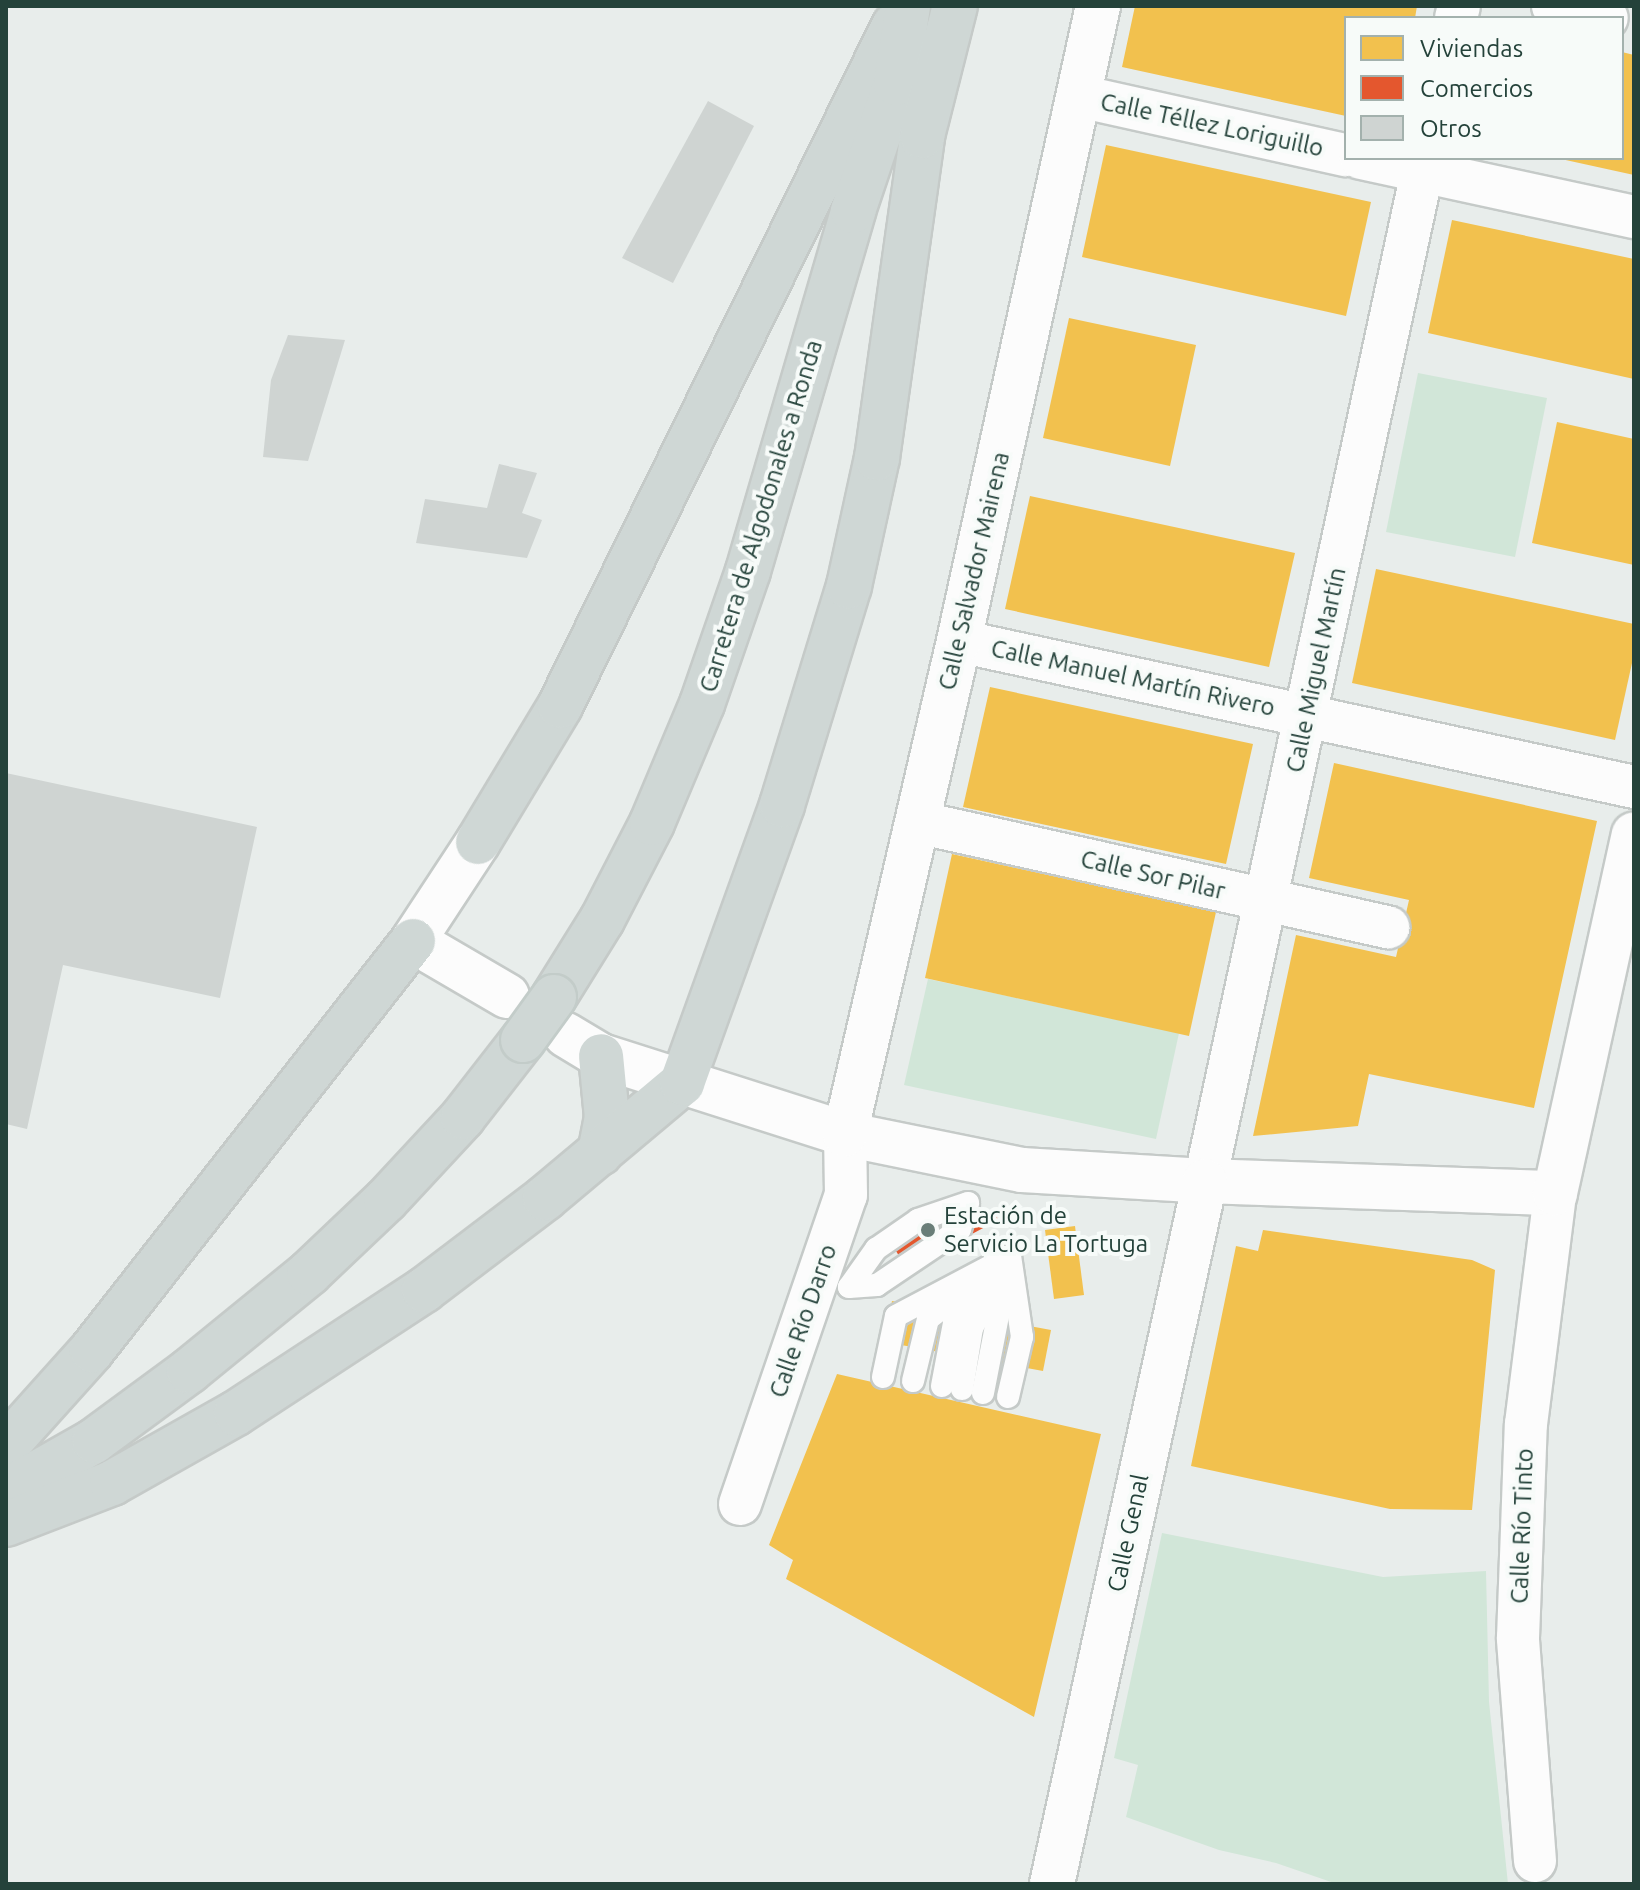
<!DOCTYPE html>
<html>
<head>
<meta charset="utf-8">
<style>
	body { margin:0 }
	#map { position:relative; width:1640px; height:1890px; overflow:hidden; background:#e8edeb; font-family:Ubuntu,sans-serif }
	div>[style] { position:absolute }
	.green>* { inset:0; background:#d1e6d8 }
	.homes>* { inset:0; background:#f2c14e }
	.shops>* { inset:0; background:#e4572e }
	.building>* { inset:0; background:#cfd4d2 }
	.roads { filter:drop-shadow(2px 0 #c5cac8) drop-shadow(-2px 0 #c5cac8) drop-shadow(0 2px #c5cac8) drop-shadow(0 -2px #c5cac8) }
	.lane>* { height:22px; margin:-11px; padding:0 11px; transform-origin:11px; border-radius:11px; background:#fcfcfc }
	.street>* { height:42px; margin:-21px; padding:0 21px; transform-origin:21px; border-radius:21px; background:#fcfcfc }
	.secondary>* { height:44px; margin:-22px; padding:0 22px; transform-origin:22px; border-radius:22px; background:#fcfcfc }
	.primary>* { height:44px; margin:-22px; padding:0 22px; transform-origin:22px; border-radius:22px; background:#cfd7d5 }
	.bridges { filter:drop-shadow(2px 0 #c3ccc9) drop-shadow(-2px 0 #c3ccc9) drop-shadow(0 2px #c3ccc9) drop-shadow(0 -2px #c3ccc9) }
	.primary-bridge>* { height:44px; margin:-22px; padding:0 22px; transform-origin:22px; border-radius:22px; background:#cfd7d5 }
	.dots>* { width:22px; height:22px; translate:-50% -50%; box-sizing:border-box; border:4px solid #f7fbf9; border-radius:50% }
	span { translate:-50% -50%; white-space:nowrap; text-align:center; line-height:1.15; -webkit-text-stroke:8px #f7fbf9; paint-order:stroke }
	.street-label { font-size:24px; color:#24423a }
	.poi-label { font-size:24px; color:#24423a }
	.left { translate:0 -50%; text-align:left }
	.frame { position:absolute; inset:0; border:8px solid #24423a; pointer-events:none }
	.legend { position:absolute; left:1344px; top:16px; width:280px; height:144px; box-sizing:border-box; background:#f7fbf9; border:2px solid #a3b1ad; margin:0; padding:10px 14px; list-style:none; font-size:24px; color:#24423a }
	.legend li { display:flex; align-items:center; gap:16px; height:40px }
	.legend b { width:40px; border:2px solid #a3b1ad }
</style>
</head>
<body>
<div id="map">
	<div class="green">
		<div style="clip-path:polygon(1418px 373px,1547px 398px,1515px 557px,1386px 532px)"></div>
		<div style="clip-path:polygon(928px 979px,1179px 1033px,1156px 1139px,904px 1085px)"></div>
		<div style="clip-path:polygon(1162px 1533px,1383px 1577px,1486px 1571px,1489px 1702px,1508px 1884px,1337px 1884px,1276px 1863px,1219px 1850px,1126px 1817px,1138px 1765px,1114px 1758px)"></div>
	</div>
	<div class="homes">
		<div style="clip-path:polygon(1135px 6px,1417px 6px,1415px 18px,1346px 18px,1346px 116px,1122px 67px)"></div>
		<div style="clip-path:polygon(1622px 52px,1634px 55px,1634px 175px,1561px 159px,1622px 158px)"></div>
		<div style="clip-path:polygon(1106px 145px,1371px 202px,1346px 316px,1082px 257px)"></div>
		<div style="clip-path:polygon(1452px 220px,1634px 259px,1634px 379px,1428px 333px)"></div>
		<div style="clip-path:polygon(1069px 318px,1196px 345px,1170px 466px,1043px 438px)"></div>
		<div style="clip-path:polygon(1557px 422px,1634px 439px,1634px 565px,1532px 543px)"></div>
		<div style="clip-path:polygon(1030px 496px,1295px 553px,1269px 667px,1005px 609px)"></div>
		<div style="clip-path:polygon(1376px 569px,1634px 624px,1634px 654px,1615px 740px,1352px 683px)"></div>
		<div style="clip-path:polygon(990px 687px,1253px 744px,1226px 864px,963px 807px)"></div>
		<div style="clip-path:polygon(1334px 763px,1597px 821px,1534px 1108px,1369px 1074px,1358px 1126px,1253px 1136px,1296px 935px,1396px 957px,1409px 900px,1309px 878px)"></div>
		<div style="clip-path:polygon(952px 854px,1216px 912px,1189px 1036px,925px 978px)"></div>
		<div style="clip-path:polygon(1075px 1226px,1084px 1295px,1054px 1299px,1045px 1230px)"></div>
		<div style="clip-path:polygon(1263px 1230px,1472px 1260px,1495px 1270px,1472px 1510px,1390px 1509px,1191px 1466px,1236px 1246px,1258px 1251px)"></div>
		<div style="clip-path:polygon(892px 1301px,1051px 1330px,1043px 1371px,885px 1342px)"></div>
		<div style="clip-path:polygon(837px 1374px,1101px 1434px,1034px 1717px,786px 1579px,793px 1560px,769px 1545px)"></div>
	</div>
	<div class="shops">
		<div style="clip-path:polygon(973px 1208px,979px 1219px,994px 1210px,998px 1220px,907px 1269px,885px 1233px)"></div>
	</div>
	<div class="building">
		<div style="clip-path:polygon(708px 101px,754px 126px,673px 283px,622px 258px)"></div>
		<div style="clip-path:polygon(288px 335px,345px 340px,308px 461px,263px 457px,271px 380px)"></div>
		<div style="clip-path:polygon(499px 464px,537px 473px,522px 513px,542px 520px,527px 558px,416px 543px,425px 499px,487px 508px)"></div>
		<div style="clip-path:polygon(6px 773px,257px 827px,220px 998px,63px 965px,27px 1129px,6px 1124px)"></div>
	</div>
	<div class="roads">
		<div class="lane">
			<div style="left:849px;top:1287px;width:28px;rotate:-4deg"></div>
			<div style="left:877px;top:1285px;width:100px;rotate:-34deg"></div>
			<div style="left:960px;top:1229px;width:27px;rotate:-73deg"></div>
			<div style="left:849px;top:1287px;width:47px;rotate:-54.6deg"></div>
			<div style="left:876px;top:1249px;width:51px;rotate:-34.6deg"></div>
			<div style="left:918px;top:1220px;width:53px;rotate:-18.8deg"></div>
			<div style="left:883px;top:1377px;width:62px;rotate:-78deg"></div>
			<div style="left:896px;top:1316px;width:129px;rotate:-27.8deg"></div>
			<div style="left:913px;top:1381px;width:64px;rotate:-76.4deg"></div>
			<div style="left:928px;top:1319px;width:42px;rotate:-38.2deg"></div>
			<div style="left:942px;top:1386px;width:64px;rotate:-79.2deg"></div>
			<div style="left:954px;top:1323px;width:74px;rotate:-50.5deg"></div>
			<div style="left:962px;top:1389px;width:62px;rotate:-80.7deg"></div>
			<div style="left:972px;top:1328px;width:36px;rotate:-62deg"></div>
			<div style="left:983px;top:1393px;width:110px;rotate:-79deg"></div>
			<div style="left:1008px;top:1397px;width:62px;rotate:-76.9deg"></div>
			<div style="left:1022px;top:1337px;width:82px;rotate:-98.4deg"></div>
		</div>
		<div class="street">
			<div style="left:1553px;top:6px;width:55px;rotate:12.5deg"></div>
			<div style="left:1456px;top:18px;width:12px;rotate:-76deg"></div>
			<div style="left:1079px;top:96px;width:273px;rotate:12.5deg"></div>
			<div style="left:1361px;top:158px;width:279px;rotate:12.2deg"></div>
			<div style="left:959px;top:641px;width:691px;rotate:12.2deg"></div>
			<div style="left:917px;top:822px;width:483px;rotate:12.6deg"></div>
			<div style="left:1205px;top:1181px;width:1046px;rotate:-77.86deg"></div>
			<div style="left:740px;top:1504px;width:327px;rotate:-71.1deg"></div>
			<div style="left:846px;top:1195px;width:61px;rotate:-90.9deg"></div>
			<div style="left:1535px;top:1861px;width:224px;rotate:-94.4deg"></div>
			<div style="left:1518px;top:1638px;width:214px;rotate:-87.9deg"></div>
			<div style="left:1526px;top:1424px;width:233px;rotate:-82.8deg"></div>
		</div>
		<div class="secondary">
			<div style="left:478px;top:842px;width:118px;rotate:123.3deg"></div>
			<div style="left:413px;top:941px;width:109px;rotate:30.3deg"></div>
			<div style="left:566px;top:1035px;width:41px;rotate:31deg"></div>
			<div style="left:601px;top:1056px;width:256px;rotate:17.7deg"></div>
			<div style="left:845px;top:1134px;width:181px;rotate:11.5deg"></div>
			<div style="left:1022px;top:1170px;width:183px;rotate:3.4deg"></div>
			<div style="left:1205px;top:1181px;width:350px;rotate:2deg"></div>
			<div style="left:1555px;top:1193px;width:367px;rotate:-77.6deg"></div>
			<div style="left:845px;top:1134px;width:506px;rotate:-76.98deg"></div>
			<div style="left:959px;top:641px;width:650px;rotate:-77.65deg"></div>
			<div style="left:1052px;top:1884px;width:719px;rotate:-77.72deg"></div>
		</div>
		<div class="primary">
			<div style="left:478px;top:842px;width:159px;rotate:-58.9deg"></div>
			<div style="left:560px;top:706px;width:758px;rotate:-63.84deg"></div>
			<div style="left:554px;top:997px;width:91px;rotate:-58.1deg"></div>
			<div style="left:602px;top:920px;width:109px;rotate:-62.7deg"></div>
			<div style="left:652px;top:823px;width:129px;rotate:-67.2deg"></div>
			<div style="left:702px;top:704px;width:141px;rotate:-70.9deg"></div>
			<div style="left:748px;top:571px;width:375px;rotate:-73.7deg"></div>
			<div style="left:853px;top:211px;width:135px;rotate:-71.4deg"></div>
			<div style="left:896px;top:83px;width:78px;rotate:-81.1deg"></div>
			<div style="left:600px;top:1153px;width:36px;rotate:-79deg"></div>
			<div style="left:607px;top:1118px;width:62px;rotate:-95.5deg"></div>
			<div style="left:6px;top:1446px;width:129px;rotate:-48.1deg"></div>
			<div style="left:92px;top:1350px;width:520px;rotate:-51.87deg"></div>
			<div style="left:6px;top:1491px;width:101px;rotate:-29.6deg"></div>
			<div style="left:94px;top:1441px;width:118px;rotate:-36.4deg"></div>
			<div style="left:189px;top:1371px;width:155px;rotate:-39.2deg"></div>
			<div style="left:309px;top:1273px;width:106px;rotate:-43.5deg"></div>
			<div style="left:386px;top:1200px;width:113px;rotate:-47.1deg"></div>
			<div style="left:463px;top:1117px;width:98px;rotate:-52.1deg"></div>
			<div style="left:6px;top:1524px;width:114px;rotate:-21.1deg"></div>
			<div style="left:112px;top:1483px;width:142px;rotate:-29.4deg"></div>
			<div style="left:236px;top:1413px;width:225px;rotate:-33.2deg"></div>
			<div style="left:424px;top:1290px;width:152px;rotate:-37.2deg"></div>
			<div style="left:545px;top:1198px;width:179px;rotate:-40deg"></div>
			<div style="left:682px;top:1083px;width:295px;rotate:-70.2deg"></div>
			<div style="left:782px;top:805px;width:229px;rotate:-73deg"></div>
			<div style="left:849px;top:586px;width:131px;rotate:-77.7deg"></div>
			<div style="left:877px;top:458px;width:325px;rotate:-82deg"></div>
			<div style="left:922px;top:136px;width:134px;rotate:-75.8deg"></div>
		</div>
	</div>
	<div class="bridges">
		<div class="primary-bridge">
			<div style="left:523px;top:1040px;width:53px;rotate:-54.2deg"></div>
		</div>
	</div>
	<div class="dots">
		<div style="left:928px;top:1230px;background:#697e78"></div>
	</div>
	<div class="street-label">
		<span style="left:1212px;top:125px;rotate:12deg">Calle Téllez Loriguillo</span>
		<span style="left:761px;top:516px;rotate:-73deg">Carretera de Algodonales a Ronda</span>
		<span style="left:974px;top:571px;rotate:-77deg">Calle Salvador Mairena</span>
		<span style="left:1316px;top:670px;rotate:-78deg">Calle Miguel Martín</span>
		<span style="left:1133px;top:678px;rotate:12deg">Calle Manuel Martín Rivero</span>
		<span style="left:1153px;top:875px;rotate:13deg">Calle Sor Pilar</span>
		<span style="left:803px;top:1321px;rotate:-71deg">Calle Río Darro</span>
		<span style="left:1522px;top:1526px;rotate:-88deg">Calle Río Tinto</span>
		<span style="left:1128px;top:1533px;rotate:-78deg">Calle Genal</span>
	</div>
	<div class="poi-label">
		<span class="left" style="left:944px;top:1230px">Estación de<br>Servicio La Tortuga</span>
	</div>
	<div class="frame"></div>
	<ul class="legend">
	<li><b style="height:22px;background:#f2c14e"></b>Viviendas</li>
	<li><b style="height:22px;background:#e4572e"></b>Comercios</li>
	<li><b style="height:22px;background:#cfd4d2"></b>Otros</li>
	</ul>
</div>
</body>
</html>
